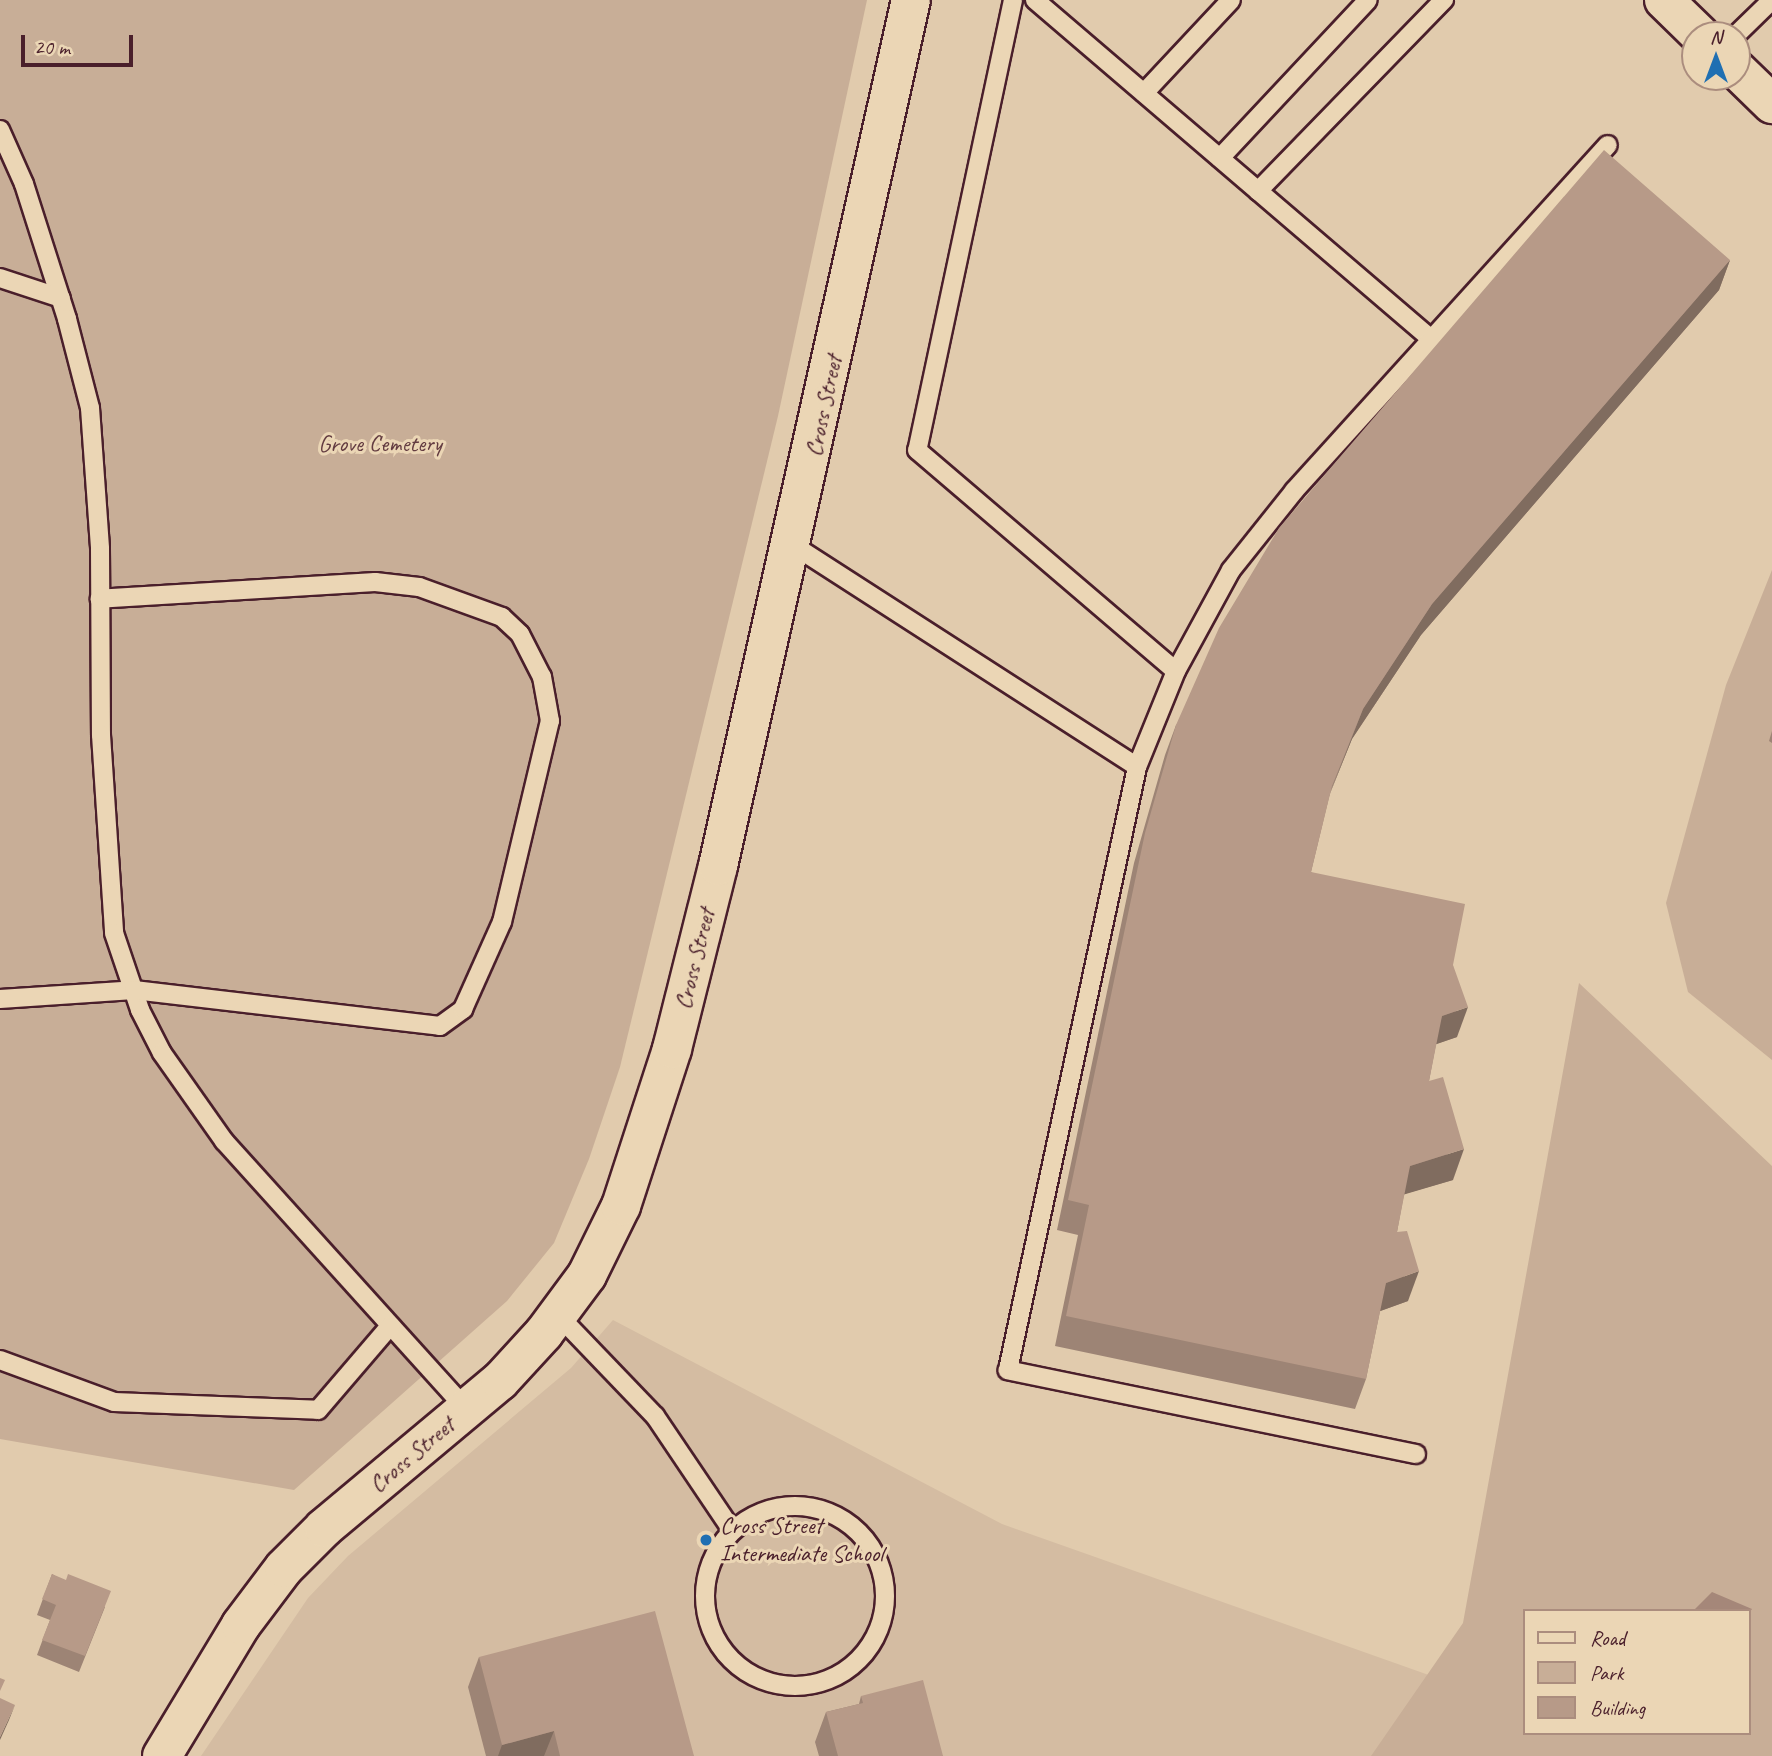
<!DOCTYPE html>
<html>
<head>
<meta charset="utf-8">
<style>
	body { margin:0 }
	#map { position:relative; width:1772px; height:1756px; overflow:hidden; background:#e1cbad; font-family:Caveat,sans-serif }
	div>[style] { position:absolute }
	.built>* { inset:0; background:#d4bca2 }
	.green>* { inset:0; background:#c8ae97 }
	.water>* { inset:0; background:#a58779 }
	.roads { filter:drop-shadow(2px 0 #4a1f2b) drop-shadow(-2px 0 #4a1f2b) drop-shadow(0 2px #4a1f2b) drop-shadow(0 -2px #4a1f2b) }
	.lane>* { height:18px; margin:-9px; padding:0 9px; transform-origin:9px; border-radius:9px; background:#ebd6b5 }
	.lane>.ring { margin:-9px; padding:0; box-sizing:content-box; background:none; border:18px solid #ebd6b5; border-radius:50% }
	.secondary>* { height:38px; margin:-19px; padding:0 19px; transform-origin:19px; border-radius:19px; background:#ebd6b5 }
	.primary>* { height:38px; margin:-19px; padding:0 19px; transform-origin:19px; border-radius:19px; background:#ebd6b5 }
	.wall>* { inset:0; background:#9d8475 }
	.shaded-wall>* { inset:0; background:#806c5f }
	.building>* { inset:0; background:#b79a88 }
	.dots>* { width:19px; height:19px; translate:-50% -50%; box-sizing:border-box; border:4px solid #ebd6b5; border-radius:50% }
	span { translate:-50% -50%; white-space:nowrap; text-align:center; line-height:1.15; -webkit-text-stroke:6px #ebd6b5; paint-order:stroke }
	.street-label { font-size:24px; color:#4a1f2b }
	.park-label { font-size:24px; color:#633c41 }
	.poi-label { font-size:24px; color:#4a1f2b }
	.left { translate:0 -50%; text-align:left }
	.legend { position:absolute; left:1523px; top:1609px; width:228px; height:126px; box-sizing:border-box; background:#ebd6b5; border:2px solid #ab8d7e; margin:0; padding:9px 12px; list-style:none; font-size:21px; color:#4a1f2b }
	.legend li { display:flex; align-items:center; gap:14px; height:35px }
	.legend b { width:35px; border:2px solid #ab8d7e }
	.north { position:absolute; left:1681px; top:21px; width:70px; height:70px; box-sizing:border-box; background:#ebd6b5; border:2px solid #ab8d7e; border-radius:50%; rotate:0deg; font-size:19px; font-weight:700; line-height:28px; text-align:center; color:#4a1f2b }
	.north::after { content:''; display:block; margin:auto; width:24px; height:32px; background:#1f6fb2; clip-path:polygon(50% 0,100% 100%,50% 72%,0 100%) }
	.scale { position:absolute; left:21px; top:35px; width:112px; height:32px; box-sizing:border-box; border:4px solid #4a1f2b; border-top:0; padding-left:9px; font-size:21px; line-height:24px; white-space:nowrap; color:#4a1f2b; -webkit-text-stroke:5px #ebd6b5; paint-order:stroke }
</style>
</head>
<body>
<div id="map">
	<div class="built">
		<div style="clip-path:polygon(613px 1320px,1002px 1524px,1440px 1679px,1427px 1756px,201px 1756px,308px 1598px,348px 1556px,571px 1368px)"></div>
	</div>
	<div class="green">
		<div style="clip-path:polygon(0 0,867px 0,778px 416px,620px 1067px,589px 1159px,554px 1243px,507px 1301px,294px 1490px,0 1439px)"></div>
		<div style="clip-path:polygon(1772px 570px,1772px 1060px,1688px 992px,1666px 903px,1726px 685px)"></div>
		<div style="clip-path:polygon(evenodd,1579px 983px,1772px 1166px,1772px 1756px,1371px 1756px,1463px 1623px,1579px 983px,1525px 1611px,1749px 1611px,1749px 1733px,1525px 1733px,1525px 1611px)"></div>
	</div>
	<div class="water">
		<div style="clip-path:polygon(1712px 1592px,1752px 1609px,1749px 1613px,1693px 1611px)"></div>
	</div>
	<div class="roads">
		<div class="lane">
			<div style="left:1013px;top:0;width:460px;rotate:102deg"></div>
			<div style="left:917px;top:450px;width:340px;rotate:40.5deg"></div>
			<div style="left:1035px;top:0;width:520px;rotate:40.55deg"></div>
			<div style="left:1736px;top:35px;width:50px;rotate:-44.2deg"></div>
			<div style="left:1144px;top:93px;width:127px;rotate:-46.9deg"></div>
			<div style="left:0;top:130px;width:59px;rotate:66deg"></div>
			<div style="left:24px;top:184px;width:142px;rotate:72.3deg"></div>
			<div style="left:67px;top:319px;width:92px;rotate:75.5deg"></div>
			<div style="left:90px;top:408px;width:141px;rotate:85.9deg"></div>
			<div style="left:100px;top:549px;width:186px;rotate:89.7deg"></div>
			<div style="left:101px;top:735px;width:198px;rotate:86.2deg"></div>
			<div style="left:114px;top:933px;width:81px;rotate:71.3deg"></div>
			<div style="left:140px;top:1010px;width:48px;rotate:62.9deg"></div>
			<div style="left:162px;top:1053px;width:108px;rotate:54.8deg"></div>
			<div style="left:224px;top:1141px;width:363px;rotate:47.9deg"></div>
			<div style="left:1220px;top:158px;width:216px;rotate:-46.9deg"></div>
			<div style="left:1258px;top:191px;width:267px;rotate:-45.8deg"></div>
			<div style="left:0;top:278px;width:64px;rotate:18.2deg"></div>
			<div style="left:793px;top:545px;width:409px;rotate:32.8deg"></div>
			<div style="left:0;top:999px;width:134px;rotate:-3.8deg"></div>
			<div style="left:134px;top:990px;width:308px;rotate:6.7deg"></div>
			<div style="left:440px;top:1026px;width:29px;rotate:-36deg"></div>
			<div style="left:463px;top:1009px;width:95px;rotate:-65.9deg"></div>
			<div style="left:502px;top:922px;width:207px;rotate:-76.6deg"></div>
			<div style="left:550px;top:721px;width:45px;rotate:-100.3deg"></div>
			<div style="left:542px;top:677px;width:48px;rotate:-117.1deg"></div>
			<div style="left:520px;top:634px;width:25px;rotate:-137deg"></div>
			<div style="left:502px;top:617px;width:88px;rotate:-160.1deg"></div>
			<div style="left:419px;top:587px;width:44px;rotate:-173.5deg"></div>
			<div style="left:375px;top:582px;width:276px;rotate:176.5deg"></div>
			<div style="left:558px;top:1315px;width:140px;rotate:46.2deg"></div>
			<div style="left:655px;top:1416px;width:138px;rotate:56deg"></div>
			<div style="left:0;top:1360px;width:121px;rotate:20.2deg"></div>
			<div style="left:114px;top:1402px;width:204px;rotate:2.2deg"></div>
			<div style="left:318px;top:1410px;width:111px;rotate:-49.4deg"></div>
			<div style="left:1416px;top:1454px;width:417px;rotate:-168.4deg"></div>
			<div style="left:1008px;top:1370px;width:617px;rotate:-77.92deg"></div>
			<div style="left:1137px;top:767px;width:104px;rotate:-67.9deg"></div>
			<div style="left:1176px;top:671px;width:115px;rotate:-61.4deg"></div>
			<div style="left:1231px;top:570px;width:101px;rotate:-51.4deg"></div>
			<div style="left:1294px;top:491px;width:467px;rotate:-47.8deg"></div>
			<div class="ring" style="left:705px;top:1506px;width:162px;height:162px"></div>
		</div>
		<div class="secondary">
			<div style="left:162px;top:1756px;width:153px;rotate:-58.9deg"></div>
			<div style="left:241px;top:1625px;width:71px;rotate:-53deg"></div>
			<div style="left:284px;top:1568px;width:57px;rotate:-45deg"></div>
			<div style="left:324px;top:1528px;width:229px;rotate:-39.9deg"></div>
			<div style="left:500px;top:1381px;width:65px;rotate:-47.5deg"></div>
			<div style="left:544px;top:1333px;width:72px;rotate:-53.4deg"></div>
			<div style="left:587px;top:1275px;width:77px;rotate:-63.8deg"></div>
			<div style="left:621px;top:1206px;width:165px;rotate:-72deg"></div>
			<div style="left:672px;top:1049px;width:189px;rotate:-75.9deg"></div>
			<div style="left:718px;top:866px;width:887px;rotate:-77.44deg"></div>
		</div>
		<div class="primary">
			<div style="left:1664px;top:0;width:50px;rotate:44.2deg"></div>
			<div style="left:1737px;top:70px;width:49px;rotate:44.2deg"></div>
		</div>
	</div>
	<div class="wall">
		<div style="clip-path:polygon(1730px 260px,1719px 290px,1421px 635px,1352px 739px,1330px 793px,1311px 872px,1453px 965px,1457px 1037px,1436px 1044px,1429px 1081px,1453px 1180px,1404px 1194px,1397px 1232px,1408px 1301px,1380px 1311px,1366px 1379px,1355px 1409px,1055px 1346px,1078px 1235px,1057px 1230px,1134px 863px,1165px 755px,1176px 725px)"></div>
		<div style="clip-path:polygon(1772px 731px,1772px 743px,1769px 741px)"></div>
		<div style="clip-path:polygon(52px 1574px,105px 1607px,79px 1672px,37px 1655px,50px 1620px,37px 1615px)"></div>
		<div style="clip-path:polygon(479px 1657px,694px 1756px,486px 1756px,468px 1687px)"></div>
		<div style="clip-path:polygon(861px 1696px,943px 1756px,819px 1756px,815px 1742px,826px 1712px,859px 1704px)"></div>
	</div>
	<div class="shaded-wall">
		<div style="clip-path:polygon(1730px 260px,1719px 290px,1421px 635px,1352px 739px,1321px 816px,1363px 709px,1432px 604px)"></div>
		<div style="clip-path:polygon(1468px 1007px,1457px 1037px,1431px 1046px,1442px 1016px)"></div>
		<div style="clip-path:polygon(1464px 1149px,1453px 1180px,1399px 1196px,1410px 1166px)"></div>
		<div style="clip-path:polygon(1419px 1271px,1408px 1301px,1375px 1313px,1386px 1283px)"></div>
		<div style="clip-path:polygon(15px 1705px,9px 1720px,0 1740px,0 1737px)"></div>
		<div style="clip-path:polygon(554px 1731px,544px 1756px,498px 1756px,502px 1745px)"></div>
	</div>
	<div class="building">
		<div style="clip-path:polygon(1604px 150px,1730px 260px,1432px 604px,1363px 709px,1332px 786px,1311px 872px,1465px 904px,1453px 965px,1468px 1007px,1442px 1016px,1429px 1081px,1443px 1077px,1464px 1149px,1410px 1166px,1397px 1232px,1407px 1231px,1419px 1271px,1386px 1283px,1366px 1379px,1066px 1316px,1089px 1205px,1068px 1200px,1145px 833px,1176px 725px,1219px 628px,1279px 528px)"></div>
		<div style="clip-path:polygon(52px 1574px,66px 1580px,68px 1574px,111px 1591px,85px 1656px,42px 1640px,56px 1605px,42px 1599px)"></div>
		<div style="clip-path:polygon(655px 1611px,694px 1756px,560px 1756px,554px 1731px,502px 1745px,479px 1657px)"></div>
		<div style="clip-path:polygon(0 1678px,5px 1680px,0 1691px)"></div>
		<div style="clip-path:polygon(923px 1680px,943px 1756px,838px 1756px,826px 1712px,863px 1703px,861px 1696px)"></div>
		<div style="clip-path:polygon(0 1698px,15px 1705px,0 1737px)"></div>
	</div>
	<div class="dots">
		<div style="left:706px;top:1540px;background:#1f6fb2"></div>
	</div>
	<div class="street-label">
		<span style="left:824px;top:406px;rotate:-78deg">Cross Street</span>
		<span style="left:695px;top:959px;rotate:-76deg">Cross Street</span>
		<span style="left:412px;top:1455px;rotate:-40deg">Cross Street</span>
	</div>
	<div class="park-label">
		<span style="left:380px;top:444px">Grove Cemetery</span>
	</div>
	<div class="poi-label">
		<span class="left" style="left:720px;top:1540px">Cross Street<br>Intermediate School</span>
	</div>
	<ul class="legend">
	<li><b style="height:9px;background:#ebd6b5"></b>Road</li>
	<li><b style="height:19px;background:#c8ae97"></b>Park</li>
	<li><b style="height:19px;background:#b79a88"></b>Building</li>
	</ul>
	<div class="north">N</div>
	<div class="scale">20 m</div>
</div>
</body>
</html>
